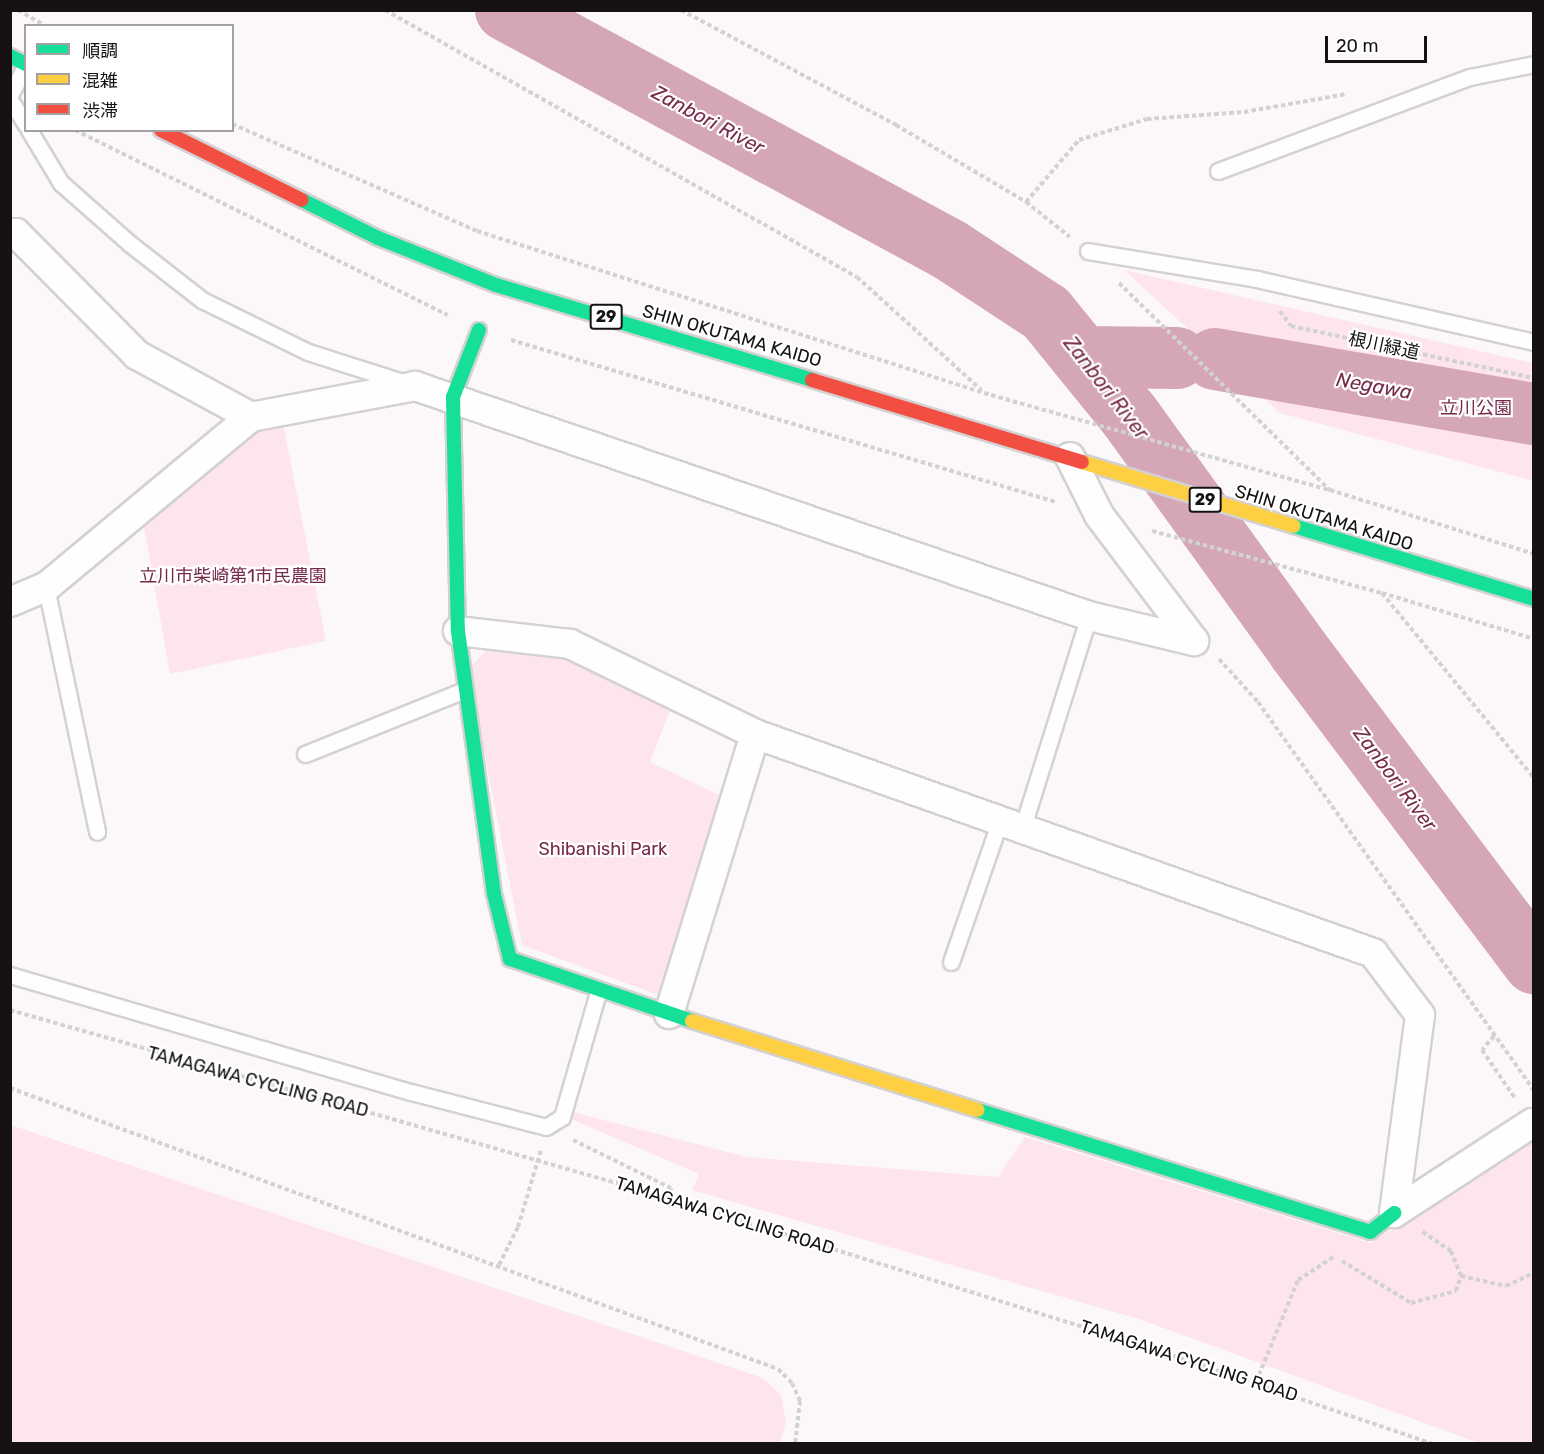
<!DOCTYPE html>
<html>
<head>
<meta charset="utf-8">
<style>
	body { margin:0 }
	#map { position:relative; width:1544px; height:1454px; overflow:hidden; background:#fcf7f9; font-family:Rubik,"Noto Sans JP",sans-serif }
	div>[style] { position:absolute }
	.green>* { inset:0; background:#fee5ed }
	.river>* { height:62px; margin:-31px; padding:0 31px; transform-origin:31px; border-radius:31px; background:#d5a7b6 }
	.path>* { height:4px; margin-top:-2px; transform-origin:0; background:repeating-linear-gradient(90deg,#d3d2d2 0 4.5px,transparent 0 7.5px) }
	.roads { filter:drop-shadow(2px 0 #d4d1d2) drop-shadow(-2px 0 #d4d1d2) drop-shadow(0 2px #d4d1d2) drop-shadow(0 -2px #d4d1d2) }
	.lane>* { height:15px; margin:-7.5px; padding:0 7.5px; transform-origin:7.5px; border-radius:7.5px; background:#fffefe }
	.street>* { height:28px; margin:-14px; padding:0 14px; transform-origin:14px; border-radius:14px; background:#fffefe }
	.fast>* { height:14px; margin:-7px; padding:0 7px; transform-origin:7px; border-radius:7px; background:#16e098 }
	.slow>* { height:14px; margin:-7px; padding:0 7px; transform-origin:7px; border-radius:7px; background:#ffcf43 }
	.jam>* { height:14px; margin:-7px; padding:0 7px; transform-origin:7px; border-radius:7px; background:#f24e42 }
	span { translate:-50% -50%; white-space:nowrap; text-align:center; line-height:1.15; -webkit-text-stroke:4.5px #fff; paint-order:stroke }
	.shield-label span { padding:2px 4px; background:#fff; border:2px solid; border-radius:4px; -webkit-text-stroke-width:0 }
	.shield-label { font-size:16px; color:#161213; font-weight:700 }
	.street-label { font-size:18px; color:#161213 }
	.park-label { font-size:18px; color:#752949 }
	.water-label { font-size:20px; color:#772b4a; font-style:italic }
	.frame { position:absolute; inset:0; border:12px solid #161213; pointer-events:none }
	.legend { position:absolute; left:24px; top:24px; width:210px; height:108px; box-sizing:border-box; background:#fff; border:2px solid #a2a0a1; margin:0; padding:8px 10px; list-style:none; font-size:18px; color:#161213 }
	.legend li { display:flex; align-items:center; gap:12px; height:30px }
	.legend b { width:30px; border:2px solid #a2a0a1 }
	.scale { position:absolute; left:1325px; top:36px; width:102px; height:27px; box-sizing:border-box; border:3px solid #161213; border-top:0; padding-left:8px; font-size:18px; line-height:21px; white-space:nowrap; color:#161213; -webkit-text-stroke:4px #fff; paint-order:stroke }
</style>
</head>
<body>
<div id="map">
	<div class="green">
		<div style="clip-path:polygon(1124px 270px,1533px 363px,1533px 481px,1280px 413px)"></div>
		<div style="clip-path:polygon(282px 419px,326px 641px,170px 674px,143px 521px,255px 427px)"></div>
		<div style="clip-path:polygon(487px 649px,568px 655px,670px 710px,650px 762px,721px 796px,661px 996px,522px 945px,468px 670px)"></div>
		<div style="clip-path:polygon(572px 1112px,747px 1157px,998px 1177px,1025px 1137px,1371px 1243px,1533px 1140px,1533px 1443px,1479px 1443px,1139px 1319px,692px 1190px,699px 1174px,571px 1119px)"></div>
		<div style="clip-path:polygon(11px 1125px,763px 1378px,781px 1395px,786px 1422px,780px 1443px,11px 1443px)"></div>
	</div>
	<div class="river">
		<div style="left:506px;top:10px;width:505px;rotate:28.39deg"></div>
		<div style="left:950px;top:250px;width:115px;rotate:33.3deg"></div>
		<div style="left:1046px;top:313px;width:132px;rotate:50.9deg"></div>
		<div style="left:1129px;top:415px;width:291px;rotate:54.2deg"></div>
		<div style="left:1299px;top:651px;width:391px;rotate:53deg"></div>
		<div style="left:1082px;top:357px;width:95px;rotate:0.6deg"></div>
		<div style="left:1215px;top:359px;width:324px;rotate:9.8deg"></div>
	</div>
	<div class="path">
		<div style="left:18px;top:10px;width:32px;rotate:30deg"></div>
		<div style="left:385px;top:10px;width:542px;rotate:29.5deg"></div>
		<div style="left:857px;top:277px;width:168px;rotate:42.3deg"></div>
		<div style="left:681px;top:10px;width:244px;rotate:28.1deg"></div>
		<div style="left:896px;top:125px;width:151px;rotate:30.6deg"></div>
		<div style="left:1026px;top:202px;width:56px;rotate:38.5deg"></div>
		<div style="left:232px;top:124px;width:267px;rotate:23.6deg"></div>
		<div style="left:477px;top:231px;width:532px;rotate:17.72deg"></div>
		<div style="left:984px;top:393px;width:359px;rotate:15.7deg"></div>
		<div style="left:75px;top:130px;width:416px;rotate:26.4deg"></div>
		<div style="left:1026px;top:202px;width:82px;rotate:-49.5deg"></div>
		<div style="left:1079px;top:140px;width:71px;rotate:-17.2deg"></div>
		<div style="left:1147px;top:119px;width:97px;rotate:-4.1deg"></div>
		<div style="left:1244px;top:112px;width:104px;rotate:-10deg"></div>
		<div style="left:1119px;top:283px;width:296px;rotate:44.5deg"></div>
		<div style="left:1330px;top:490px;width:214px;rotate:17.4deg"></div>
		<div style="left:1280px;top:311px;width:19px;rotate:54deg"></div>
		<div style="left:1291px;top:326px;width:249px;rotate:12.1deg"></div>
		<div style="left:511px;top:340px;width:569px;rotate:16.55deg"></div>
		<div style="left:1152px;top:531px;width:238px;rotate:15.1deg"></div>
		<div style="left:1382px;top:593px;width:159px;rotate:16.8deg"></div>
		<div style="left:1382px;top:593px;width:239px;rotate:50.6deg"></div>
		<div style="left:1219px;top:659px;width:58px;rotate:47.8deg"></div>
		<div style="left:1258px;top:702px;width:477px;rotate:54.6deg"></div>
		<div style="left:10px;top:1010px;width:685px;rotate:15.92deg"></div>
		<div style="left:669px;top:1198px;width:498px;rotate:17.3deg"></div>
		<div style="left:1145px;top:1346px;width:304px;rotate:18.8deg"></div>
		<div style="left:1494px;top:1036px;width:18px;rotate:131deg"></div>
		<div style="left:1482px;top:1050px;width:58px;rotate:55.5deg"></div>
		<div style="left:10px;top:1088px;width:818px;rotate:20.1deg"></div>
		<div style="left:778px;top:1369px;width:20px;rotate:45deg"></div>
		<div style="left:792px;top:1383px;width:20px;rotate:66deg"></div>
		<div style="left:800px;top:1401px;width:43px;rotate:96.6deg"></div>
		<div style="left:573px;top:1140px;width:109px;rotate:26.1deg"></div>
		<div style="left:671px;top:1188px;width:10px;rotate:101deg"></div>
		<div style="left:1342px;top:1261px;width:81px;rotate:31.3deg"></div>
		<div style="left:1411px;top:1303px;width:47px;rotate:-14.9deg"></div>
		<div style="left:1456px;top:1291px;width:16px;rotate:-72deg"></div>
		<div style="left:1461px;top:1276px;width:27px;rotate:-112deg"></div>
		<div style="left:1451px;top:1251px;width:36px;rotate:-146deg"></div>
		<div style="left:499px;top:1265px;width:42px;rotate:-63.4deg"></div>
		<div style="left:518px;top:1227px;width:80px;rotate:-73.4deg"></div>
		<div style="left:1461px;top:1276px;width:46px;rotate:12.5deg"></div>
		<div style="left:1506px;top:1286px;width:31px;rotate:-25deg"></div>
		<div style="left:1256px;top:1382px;width:110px;rotate:-67.6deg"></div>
		<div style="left:1298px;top:1280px;width:44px;rotate:-33deg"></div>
	</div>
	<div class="roads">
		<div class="lane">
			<div style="left:10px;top:95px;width:34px;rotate:-62deg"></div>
			<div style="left:10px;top:100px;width:30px;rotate:57deg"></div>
			<div style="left:29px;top:130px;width:62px;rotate:58.9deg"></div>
			<div style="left:61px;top:183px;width:91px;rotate:41.4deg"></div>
			<div style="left:129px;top:243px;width:93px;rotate:38deg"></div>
			<div style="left:202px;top:300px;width:118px;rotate:26.1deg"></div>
			<div style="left:308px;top:352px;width:102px;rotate:17.7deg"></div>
			<div style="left:1218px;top:171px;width:269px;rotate:-20.5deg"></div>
			<div style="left:1470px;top:77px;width:65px;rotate:-11.5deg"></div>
			<div style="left:1088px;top:251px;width:171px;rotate:9.4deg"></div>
			<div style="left:1257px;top:279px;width:284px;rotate:12.8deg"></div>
			<div style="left:46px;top:587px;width:250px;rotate:78.2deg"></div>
			<div style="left:305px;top:754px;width:171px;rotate:-21.9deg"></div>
			<div style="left:1023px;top:826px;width:220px;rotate:-72.6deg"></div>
			<div style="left:951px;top:962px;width:152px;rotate:-70.9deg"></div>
			<div style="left:10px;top:975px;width:418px;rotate:16.3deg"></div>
			<div style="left:411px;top:1092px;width:139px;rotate:14.5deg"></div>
			<div style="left:546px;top:1127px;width:19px;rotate:-32deg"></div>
			<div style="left:562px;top:1117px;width:130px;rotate:-73.9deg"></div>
		</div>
		<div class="street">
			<div style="left:10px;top:233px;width:6px"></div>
			<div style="left:16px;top:233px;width:172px;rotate:45.2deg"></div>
			<div style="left:137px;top:355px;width:130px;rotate:28.5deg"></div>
			<div style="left:1070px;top:457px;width:65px;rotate:63.4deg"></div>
			<div style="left:1099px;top:515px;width:158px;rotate:53deg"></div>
			<div style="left:10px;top:602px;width:39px;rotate:-23deg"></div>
			<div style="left:46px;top:587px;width:266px;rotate:-39.7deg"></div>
			<div style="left:251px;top:417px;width:167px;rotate:-10.7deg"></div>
			<div style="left:415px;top:386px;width:712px;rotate:18.84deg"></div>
			<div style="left:1089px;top:616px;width:108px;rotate:13.4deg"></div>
			<div style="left:458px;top:631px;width:113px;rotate:6.6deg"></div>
			<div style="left:570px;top:644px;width:206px;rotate:25.9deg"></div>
			<div style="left:755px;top:734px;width:656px;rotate:19.51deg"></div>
			<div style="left:1373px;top:953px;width:78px;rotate:52.8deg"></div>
			<div style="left:1420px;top:1015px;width:200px;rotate:97.5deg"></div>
			<div style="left:1394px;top:1213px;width:165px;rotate:-33.1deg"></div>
			<div style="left:669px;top:1014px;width:293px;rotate:-72.9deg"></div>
		</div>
		<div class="fast">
			<div style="left:10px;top:56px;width:18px;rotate:27deg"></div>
			<div style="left:302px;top:200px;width:85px;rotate:26.6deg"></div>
			<div style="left:378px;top:238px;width:127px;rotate:21.7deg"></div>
			<div style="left:496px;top:285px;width:330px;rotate:16.7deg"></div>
			<div style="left:479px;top:330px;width:72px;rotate:111.2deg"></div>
			<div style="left:453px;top:397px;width:234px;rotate:88.8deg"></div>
			<div style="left:458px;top:631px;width:265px;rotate:82.2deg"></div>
			<div style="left:494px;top:894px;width:67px;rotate:76.2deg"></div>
			<div style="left:510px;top:959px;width:192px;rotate:18.8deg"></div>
			<div style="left:1294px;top:526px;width:251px;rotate:16.9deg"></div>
			<div style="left:977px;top:1110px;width:412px;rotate:17.2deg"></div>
			<div style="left:1370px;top:1232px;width:31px;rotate:-38deg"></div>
		</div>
		<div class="slow">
			<div style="left:1082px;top:462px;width:221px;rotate:16.8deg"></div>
			<div style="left:692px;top:1021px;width:299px;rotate:17.3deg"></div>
		</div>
		<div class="jam">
			<div style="left:161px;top:130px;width:157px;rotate:26.4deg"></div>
			<div style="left:812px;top:380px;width:282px;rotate:16.9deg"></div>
		</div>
	</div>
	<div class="shield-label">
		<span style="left:606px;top:317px">29</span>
		<span style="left:1205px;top:500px">29</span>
	</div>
	<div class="street-label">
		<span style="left:732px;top:336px;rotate:16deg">SHIN OKUTAMA KAIDO</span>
		<span style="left:1384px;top:346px;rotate:12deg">根川緑道</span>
		<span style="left:1324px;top:518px;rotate:17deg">SHIN OKUTAMA KAIDO</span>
		<span style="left:258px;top:1082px;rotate:15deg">TAMAGAWA CYCLING ROAD</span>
		<span style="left:725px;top:1216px;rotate:17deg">TAMAGAWA CYCLING ROAD</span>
		<span style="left:1189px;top:1361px;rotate:18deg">TAMAGAWA CYCLING ROAD</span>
	</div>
	<div class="park-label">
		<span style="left:1476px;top:408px">立川公園</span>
		<span style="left:233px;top:576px">立川市柴崎第1市民農園</span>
		<span style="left:603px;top:849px">Shibanishi Park</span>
	</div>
	<div class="water-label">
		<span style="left:708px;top:120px;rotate:28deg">Zanbori River</span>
		<span style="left:1374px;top:386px;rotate:10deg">Negawa</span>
		<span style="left:1106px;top:388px;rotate:52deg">Zanbori River</span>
		<span style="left:1395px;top:779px;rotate:53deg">Zanbori River</span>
	</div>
	<div class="frame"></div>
	<ul class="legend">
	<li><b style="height:8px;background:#16e098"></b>順調</li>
	<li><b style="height:8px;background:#ffcf43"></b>混雑</li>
	<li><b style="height:8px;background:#f24e42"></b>渋滞</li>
	</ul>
	<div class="scale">20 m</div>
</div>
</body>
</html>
